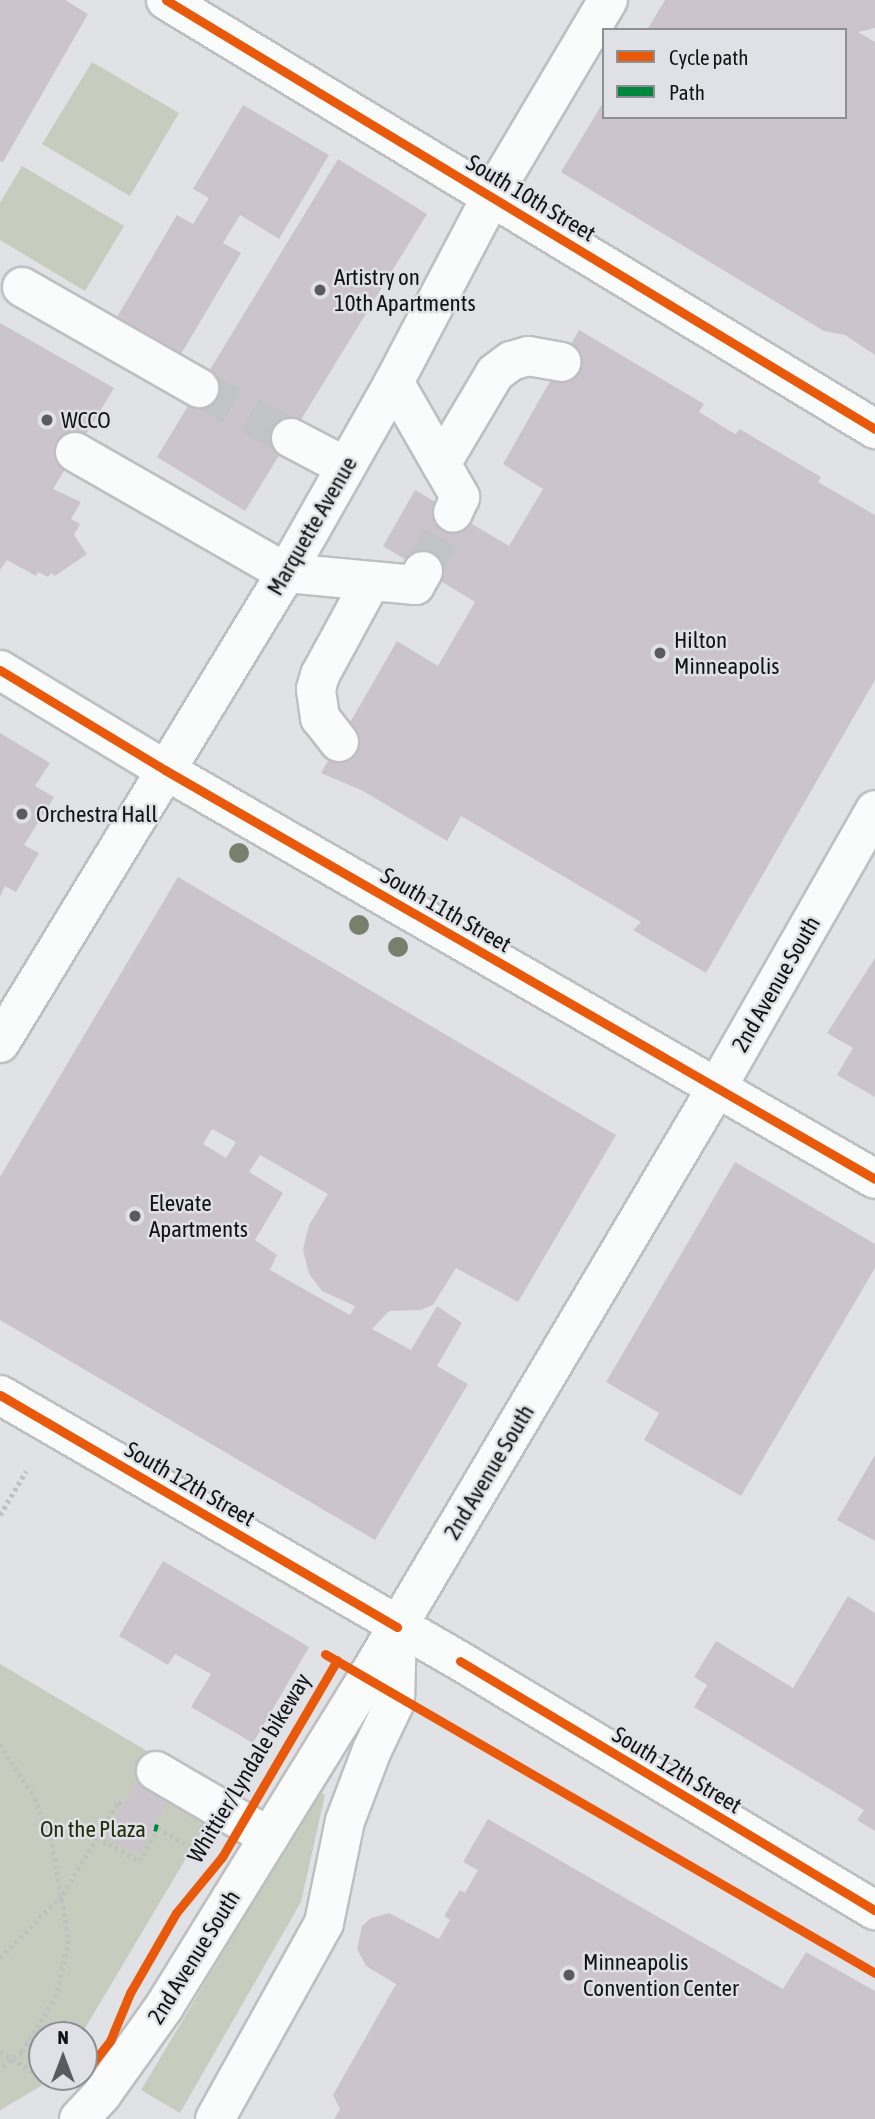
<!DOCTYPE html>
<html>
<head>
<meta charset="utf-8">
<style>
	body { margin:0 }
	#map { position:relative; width:875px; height:2119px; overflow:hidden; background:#e1e2e6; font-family:"Asap Condensed",sans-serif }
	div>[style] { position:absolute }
	.green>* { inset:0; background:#c6cdbe }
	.building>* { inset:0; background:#cbc4cd }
	.minor-tunnel>* { height:38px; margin-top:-19px; transform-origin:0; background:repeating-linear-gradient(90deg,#c2c3c7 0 38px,transparent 0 57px) }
	.path>* { height:4.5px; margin-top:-2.25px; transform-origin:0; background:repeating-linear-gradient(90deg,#c0c1c1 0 3.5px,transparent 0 7px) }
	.roads { filter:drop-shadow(2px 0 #bfbfc2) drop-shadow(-2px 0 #bfbfc2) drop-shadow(0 2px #bfbfc2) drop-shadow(0 -2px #bfbfc2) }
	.minor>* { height:38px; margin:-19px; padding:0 19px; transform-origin:19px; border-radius:19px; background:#fafbfb }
	.quiet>* { height:7px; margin-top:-3.5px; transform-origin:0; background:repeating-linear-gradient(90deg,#00873e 0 14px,transparent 0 21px) }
	.cycleway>* { height:9px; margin:-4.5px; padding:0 4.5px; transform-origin:4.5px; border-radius:4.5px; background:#e8590c }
	.trees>* { width:20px; height:20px; margin:-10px; border-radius:50%; background:#78806d }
	.dots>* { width:19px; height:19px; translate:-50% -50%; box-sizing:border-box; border:4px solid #e0e1e7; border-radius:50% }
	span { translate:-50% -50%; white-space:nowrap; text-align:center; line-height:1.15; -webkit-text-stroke:5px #e0e1e7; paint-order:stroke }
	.street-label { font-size:23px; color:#121315 }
	.poi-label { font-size:23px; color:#121315 }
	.left { translate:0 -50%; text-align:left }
	.park-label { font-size:23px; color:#232f0a }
	.legend { position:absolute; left:602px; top:28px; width:245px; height:91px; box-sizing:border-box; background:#e0e1e7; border:2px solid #8e8f93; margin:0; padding:9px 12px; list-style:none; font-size:21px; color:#121315 }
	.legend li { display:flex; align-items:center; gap:14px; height:35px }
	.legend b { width:35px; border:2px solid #8e8f93 }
	.north { position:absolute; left:28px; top:2021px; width:70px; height:70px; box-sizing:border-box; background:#e0e1e7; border:2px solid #8e8f93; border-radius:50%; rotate:0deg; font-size:19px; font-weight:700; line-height:28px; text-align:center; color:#121315 }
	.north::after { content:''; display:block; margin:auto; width:24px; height:32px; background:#5a5b5e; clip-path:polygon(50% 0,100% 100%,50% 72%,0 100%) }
</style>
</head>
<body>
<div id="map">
	<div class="green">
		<div style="clip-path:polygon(92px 62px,179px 113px,130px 196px,42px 144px)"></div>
		<div style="clip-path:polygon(22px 166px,124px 226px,85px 291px,0 240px,0 203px)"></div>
		<div style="clip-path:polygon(0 1664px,223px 1796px,81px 2035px,42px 2035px,42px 2077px,48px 2077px,41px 2086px,0 2110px)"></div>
		<div style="clip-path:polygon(319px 1792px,325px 1795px,301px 1902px,180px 2113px,141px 2090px)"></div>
	</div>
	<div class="building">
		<div style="clip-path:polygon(0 0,65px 0,88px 14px,3px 162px,0 161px)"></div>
		<div style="clip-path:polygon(665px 0,875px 0,875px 28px,858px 32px,875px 42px,875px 355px,845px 335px,824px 331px,561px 172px,604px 101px,604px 117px,845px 117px,845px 30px,647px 30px)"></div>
		<div style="clip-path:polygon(243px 105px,329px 155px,279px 239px,240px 215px,223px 243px,241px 253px,181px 354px,117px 317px,177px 215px,193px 224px,209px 198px,193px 189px)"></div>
		<div style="clip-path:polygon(338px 159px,427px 214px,245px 511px,157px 457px)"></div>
		<div style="clip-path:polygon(0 323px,114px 388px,53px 489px,81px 502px,71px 519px,80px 524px,74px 535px,87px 554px,55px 576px,51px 573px,48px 577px,38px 572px,36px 576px,7px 560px,0 570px)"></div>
		<div style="clip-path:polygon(579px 330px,704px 404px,699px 412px,735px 434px,740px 429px,763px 443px,821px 477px,818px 482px,875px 515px,875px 680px,706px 973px,633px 930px,641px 922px,461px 816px,447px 841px,363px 791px,321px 773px,397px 641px,438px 666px,475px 602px,383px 546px,415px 490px,509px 546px,543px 489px,503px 464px)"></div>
		<div style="clip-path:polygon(0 733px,50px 763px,35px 786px,54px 797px,24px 845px,39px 853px,16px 892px,5px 886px,0 897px)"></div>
		<div style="clip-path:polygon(evenodd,178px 877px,616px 1135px,518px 1302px,456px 1268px,433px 1305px,420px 1310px,389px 1311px,372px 1329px,411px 1350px,437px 1306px,462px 1323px,437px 1366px,468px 1384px,375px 1540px,0 1320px,0 1177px,178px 877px,212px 1129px,236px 1142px,226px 1158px,203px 1144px,212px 1129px,178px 877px,260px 1155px,328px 1194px,309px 1225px,303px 1250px,309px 1274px,322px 1291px,355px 1306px,350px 1315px,270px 1270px,277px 1255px,255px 1240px,283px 1193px,249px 1172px,260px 1155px)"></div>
		<div style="clip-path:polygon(875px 958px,875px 1097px,837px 1075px,853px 1048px,827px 1033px)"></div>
		<div style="clip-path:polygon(735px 1162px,875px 1244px,875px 1268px,741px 1496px,644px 1440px,659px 1413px,606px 1382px)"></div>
		<div style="clip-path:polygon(875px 1455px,875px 1541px,837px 1520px)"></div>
		<div style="clip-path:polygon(163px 1561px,309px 1647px,253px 1743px,191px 1707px,211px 1674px,175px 1654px,168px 1665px,119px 1636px)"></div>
		<div style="clip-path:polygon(848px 1596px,875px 1613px,875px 1831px,857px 1820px,864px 1810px,694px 1707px,707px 1685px,694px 1677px,716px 1641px,793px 1688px)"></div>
		<div style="clip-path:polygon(141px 1775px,173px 1793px,138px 1855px,105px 1837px)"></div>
		<div style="clip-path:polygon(488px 1819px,783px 1989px,806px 1952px,875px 1991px,875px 2119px,334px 2119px,340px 2109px,333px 2095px,396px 1984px,366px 1966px,357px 1949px,362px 1926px,371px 1918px,389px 1913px,439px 1939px,450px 1920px,444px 1916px,460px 1890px,465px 1893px,478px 1870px,463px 1862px)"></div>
	</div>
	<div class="minor-tunnel">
		<div style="left:199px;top:388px;width:105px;rotate:28.5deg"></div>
		<div style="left:423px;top:571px;width:65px;rotate:-62.7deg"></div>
	</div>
	<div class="path">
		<div style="left:0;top:1515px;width:51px;rotate:-59.4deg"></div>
		<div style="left:0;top:1744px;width:64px;rotate:57.1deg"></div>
		<div style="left:35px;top:1798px;width:49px;rotate:69.7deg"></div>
		<div style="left:52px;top:1844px;width:97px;rotate:80deg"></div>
		<div style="left:69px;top:1940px;width:56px;rotate:102.3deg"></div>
		<div style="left:57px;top:1995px;width:67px;rotate:121.6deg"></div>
		<div style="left:22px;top:2052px;width:28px;rotate:141deg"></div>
		<div style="left:97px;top:1837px;width:41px;rotate:-59deg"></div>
		<div style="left:118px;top:1802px;width:7px;rotate:27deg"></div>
		<div style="left:0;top:1958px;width:90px;rotate:-45.5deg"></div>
		<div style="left:63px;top:1894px;width:66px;rotate:-59.2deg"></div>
		<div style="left:97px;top:1837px;width:48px;rotate:29.7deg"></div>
		<div style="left:139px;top:1861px;width:38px;rotate:-60deg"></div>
		<div style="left:158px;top:1828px;width:50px;rotate:30.2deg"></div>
		<div style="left:0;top:2052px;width:49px;rotate:30.8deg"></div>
		<div style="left:42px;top:2077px;width:13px;rotate:29deg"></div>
	</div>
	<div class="roads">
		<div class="minor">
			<div style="left:166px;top:0;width:829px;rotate:31.18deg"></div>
			<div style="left:22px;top:287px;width:204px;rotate:29.7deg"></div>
			<div style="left:394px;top:382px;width:133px;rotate:60.1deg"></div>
			<div style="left:460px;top:497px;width:17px;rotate:114deg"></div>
			<div style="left:291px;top:438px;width:62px;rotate:27.8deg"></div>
			<div style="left:75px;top:452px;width:243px;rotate:29.8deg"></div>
			<div style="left:286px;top:573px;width:130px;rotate:5.3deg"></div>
			<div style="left:415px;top:585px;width:16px;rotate:-60deg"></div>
			<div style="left:441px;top:464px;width:106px;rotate:-59.3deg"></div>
			<div style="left:495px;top:373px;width:20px;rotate:-37deg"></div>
			<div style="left:511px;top:361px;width:18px;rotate:-16deg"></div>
			<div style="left:528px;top:356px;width:34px;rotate:10deg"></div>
			<div style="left:0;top:670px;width:193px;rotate:31.2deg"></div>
			<div style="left:165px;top:770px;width:819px;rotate:29.94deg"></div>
			<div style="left:339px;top:742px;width:31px;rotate:-128deg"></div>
			<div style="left:320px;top:718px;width:29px;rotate:-98deg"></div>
			<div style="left:316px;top:689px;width:15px;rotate:-74deg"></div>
			<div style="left:320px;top:675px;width:107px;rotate:-61.5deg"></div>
			<div style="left:0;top:1043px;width:550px;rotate:-58.68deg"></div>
			<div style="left:286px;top:573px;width:219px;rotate:-60.5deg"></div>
			<div style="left:394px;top:382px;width:209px;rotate:-62.3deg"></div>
			<div style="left:491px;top:197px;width:229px;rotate:-59.3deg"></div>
			<div style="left:0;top:1395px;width:531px;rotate:30.04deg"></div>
			<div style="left:460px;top:1661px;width:484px;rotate:31deg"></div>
			<div style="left:156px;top:1771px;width:131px;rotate:30.3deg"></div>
			<div style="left:79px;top:2119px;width:34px;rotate:-47deg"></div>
			<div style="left:102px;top:2094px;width:107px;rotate:-54.5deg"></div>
			<div style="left:164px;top:2007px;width:387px;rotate:-58.3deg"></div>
			<div style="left:367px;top:1678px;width:685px;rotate:-59.35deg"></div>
			<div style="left:716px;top:1089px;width:321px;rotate:-60.3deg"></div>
			<div style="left:215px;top:2119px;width:224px;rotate:-60.9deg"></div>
			<div style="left:324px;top:1923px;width:104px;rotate:-78.4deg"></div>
			<div style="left:345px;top:1821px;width:76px;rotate:-69.2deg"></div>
			<div style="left:372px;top:1750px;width:53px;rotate:-64.4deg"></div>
			<div style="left:395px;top:1702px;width:73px;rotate:-88.4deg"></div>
		</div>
	</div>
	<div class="quiet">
		<div style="left:154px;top:1827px;width:4px;rotate:14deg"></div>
	</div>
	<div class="cycleway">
		<div style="left:166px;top:0;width:829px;rotate:31.18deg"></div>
		<div style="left:0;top:670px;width:193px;rotate:31.2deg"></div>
		<div style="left:165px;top:770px;width:819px;rotate:29.94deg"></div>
		<div style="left:0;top:1395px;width:460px;rotate:30.3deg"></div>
		<div style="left:325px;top:1654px;width:636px;rotate:30.11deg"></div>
		<div style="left:460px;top:1661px;width:484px;rotate:31deg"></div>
		<div style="left:84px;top:2074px;width:42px;rotate:-51.8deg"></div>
		<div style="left:110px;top:2041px;width:52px;rotate:-67.4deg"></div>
		<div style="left:130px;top:1993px;width:92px;rotate:-60.1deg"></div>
		<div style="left:176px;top:1913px;width:72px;rotate:-50.6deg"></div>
		<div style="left:222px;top:1857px;width:228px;rotate:-59.7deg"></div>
	</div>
	<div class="trees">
		<div style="left:239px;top:853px"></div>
		<div style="left:359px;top:925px"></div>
		<div style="left:398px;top:947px"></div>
	</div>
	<div class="dots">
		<div style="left:320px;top:290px;background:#5a5b5e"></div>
		<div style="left:47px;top:420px;background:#5a5b5e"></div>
		<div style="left:660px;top:653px;background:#5a5b5e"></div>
		<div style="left:22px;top:814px;background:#5a5b5e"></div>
		<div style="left:135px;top:1216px;background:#5a5b5e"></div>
		<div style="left:569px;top:1975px;background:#5a5b5e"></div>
	</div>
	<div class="street-label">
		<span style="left:531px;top:198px;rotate:31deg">South 10th Street</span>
		<span style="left:312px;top:526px;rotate:-60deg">Marquette Avenue</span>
		<span style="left:446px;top:910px;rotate:30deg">South 11th Street</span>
		<span style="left:776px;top:984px;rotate:-60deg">2nd Avenue South</span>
		<span style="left:489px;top:1472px;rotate:-59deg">2nd Avenue South</span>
		<span style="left:190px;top:1484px;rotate:30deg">South 12th Street</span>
		<span style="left:249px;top:1768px;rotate:-59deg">Whittier/Lyndale bikeway</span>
		<span style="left:677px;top:1770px;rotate:31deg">South 12th Street</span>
		<span style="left:194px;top:1957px;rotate:-58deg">2nd Avenue South</span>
	</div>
	<div class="poi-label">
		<span class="left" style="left:334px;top:290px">Artistry on<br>10th Apartments</span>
		<span class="left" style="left:61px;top:420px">WCCO</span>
		<span class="left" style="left:674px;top:653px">Hilton<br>Minneapolis</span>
		<span class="left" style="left:36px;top:814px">Orchestra Hall</span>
		<span class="left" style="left:149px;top:1216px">Elevate<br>Apartments</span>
		<span class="left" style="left:583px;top:1975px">Minneapolis<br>Convention Center</span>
	</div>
	<div class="park-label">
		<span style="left:93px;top:1829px">On the Plaza</span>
	</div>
	<ul class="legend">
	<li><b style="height:9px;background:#e8590c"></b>Cycle path</li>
	<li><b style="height:9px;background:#00873e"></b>Path</li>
	</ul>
	<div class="north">N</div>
</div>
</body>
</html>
